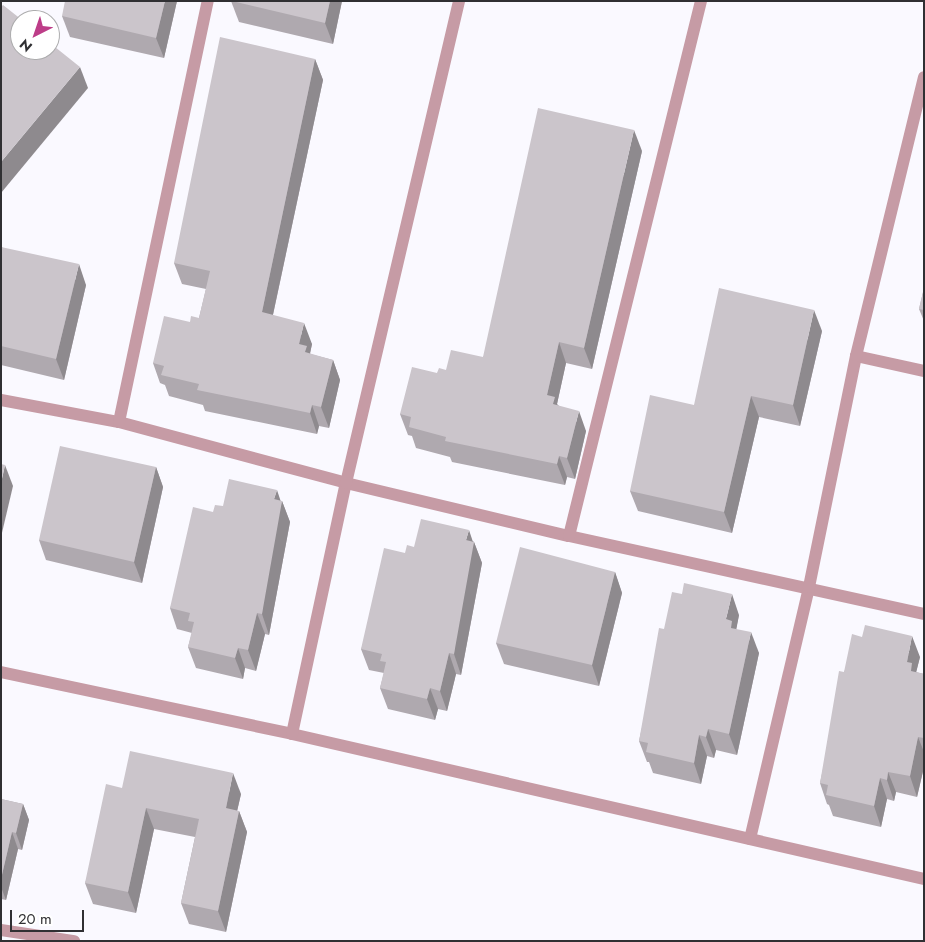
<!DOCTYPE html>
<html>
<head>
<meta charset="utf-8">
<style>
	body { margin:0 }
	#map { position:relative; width:925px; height:942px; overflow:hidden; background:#faf9ff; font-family:Jost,sans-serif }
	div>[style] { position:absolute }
	.street>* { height:12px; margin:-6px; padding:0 6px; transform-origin:6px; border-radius:6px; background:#c69ba5 }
	.wall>* { inset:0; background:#afa9af }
	.shaded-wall>* { inset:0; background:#8e8a8e }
	.building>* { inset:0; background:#cbc5cb }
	span { translate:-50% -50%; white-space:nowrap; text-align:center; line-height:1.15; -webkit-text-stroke:5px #fff; paint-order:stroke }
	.frame { position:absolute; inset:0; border:2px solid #303033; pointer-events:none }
	.north { position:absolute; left:10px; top:10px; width:50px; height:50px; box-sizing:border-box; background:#fff; border:1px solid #acacad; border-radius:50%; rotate:221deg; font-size:14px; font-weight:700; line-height:20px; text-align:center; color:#303033 }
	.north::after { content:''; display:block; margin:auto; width:18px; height:22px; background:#bd3d88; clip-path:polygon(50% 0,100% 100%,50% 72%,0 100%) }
	.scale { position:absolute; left:10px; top:910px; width:74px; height:22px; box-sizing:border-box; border:2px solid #303033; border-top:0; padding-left:6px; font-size:15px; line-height:18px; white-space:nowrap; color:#303033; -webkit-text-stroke:4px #fff; paint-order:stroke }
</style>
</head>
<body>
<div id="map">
	<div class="street">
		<div style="left:856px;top:356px;width:70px;rotate:12.4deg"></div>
		<div style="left:1px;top:400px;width:120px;rotate:10.6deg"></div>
		<div style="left:119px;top:422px;width:235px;rotate:15deg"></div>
		<div style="left:346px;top:483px;width:229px;rotate:13.4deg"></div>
		<div style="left:569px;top:536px;width:363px;rotate:12.4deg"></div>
		<div style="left:119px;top:422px;width:430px;rotate:-78.1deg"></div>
		<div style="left:569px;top:536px;width:551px;rotate:-76.14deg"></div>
		<div style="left:1px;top:672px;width:298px;rotate:12deg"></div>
		<div style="left:292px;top:734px;width:648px;rotate:12.92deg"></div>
		<div style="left:292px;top:734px;width:257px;rotate:-77.9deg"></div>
		<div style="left:346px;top:483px;width:495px;rotate:-76.8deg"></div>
		<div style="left:750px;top:839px;width:259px;rotate:-76.8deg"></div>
		<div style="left:809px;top:587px;width:236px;rotate:-78.5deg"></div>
		<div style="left:856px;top:356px;width:287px;rotate:-76.3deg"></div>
		<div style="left:1px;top:930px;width:74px;rotate:8.6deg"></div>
	</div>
	<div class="wall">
		<div style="clip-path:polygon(177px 1px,164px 58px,70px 37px,62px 16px)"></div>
		<div style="clip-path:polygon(231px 1px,342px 1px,333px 44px,239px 22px)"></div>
		<div style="clip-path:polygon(315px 59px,323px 80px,273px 315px,312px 344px,310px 354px,333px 360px,340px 380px,329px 428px,319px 426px,317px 434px,205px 411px,203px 405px,169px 396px,165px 385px,160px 383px,153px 363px,190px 322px,199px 318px,206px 289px,182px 284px,174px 263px)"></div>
		<div style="clip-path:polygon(642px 151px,592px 369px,566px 363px,557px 404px,586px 431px,575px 479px,567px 477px,565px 485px,452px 462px,450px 457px,416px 448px,412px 436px,408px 435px,400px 414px,437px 373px,446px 370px,483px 357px)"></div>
		<div style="clip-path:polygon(1px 247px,86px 285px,64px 380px,1px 365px)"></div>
		<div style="clip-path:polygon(924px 288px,924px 321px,919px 309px)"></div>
		<div style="clip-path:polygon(822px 331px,800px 426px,759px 417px,732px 533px,638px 511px,630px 491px,694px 405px)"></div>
		<div style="clip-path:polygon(156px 467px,163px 487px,142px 583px,46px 560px,39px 540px)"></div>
		<div style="clip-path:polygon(280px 501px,282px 501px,290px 522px,269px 635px,265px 634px,256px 671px,245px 668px,243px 679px,196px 668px,188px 647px,192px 633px,177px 629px,170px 608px,223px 506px)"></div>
		<div style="clip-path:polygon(473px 541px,474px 542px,482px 563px,461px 675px,456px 674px,447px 711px,438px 709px,435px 720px,388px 709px,380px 688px,384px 673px,369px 670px,361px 649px,414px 547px)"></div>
		<div style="clip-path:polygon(615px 572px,622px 593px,599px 686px,504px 664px,496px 643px)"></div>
		<div style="clip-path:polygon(739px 615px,736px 629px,759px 653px,737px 755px,716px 750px,714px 758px,707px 756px,701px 784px,653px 773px,649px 762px,647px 762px,639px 741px,664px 629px)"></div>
		<div style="clip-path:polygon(862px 637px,920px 657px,916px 672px,924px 674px,924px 767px,917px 797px,896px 792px,894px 801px,887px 799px,881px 827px,833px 816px,829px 805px,827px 804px,820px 783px,844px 672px)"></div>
		<div style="clip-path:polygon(122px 788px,241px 794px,237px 811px,239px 811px,247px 832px,226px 932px,189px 924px,181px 903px,195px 837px,154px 829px,136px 913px,93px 904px,85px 883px)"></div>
		<div style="clip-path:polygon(1px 799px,23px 804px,29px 820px,22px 850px,18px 849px,6px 900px,1px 899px)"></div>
	</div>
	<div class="shaded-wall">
		<div style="clip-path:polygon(165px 1px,177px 1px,164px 58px,156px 38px)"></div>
		<div style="clip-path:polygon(330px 1px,342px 1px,333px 44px,325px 23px)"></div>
		<div style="clip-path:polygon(315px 59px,323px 80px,269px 333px,262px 312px)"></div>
		<div style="clip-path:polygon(80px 67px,88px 88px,1px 193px,1px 162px)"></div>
		<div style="clip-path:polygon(634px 130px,642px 151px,592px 369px,584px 348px)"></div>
		<div style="clip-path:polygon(79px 264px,86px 285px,64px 380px,56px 359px)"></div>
		<div style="clip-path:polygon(814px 310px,822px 331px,800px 426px,793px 405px)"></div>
		<div style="clip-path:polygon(304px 323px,312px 344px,310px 353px,315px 367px,299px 344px)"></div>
		<div style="clip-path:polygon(559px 342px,566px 363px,557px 404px,562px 418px,547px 395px)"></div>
		<div style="clip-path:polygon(333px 360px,340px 380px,329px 428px,321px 407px)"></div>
		<div style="clip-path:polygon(751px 396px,759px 417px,732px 533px,724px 512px)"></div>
		<div style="clip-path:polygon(312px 405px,319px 426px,317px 434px,310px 413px)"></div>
		<div style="clip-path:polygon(579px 411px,586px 431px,575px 479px,567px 458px)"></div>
		<div style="clip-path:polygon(559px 456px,567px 477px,565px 485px,557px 464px)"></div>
		<div style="clip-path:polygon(5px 465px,13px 486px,1px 537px,1px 483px)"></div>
		<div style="clip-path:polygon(156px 467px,163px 487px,142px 583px,134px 562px)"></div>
		<div style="clip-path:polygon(277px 490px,282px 505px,282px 501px,290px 522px,269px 635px,262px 614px,274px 499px)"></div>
		<div style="clip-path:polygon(469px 530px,474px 545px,474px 542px,482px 563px,461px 675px,454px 654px,466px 540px)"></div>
		<div style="clip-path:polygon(615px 572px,622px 593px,599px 686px,592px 665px)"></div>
		<div style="clip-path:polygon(732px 594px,739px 615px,736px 631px,738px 649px,726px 619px)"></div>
		<div style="clip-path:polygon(257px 613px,265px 634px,256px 671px,248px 650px)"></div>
		<div style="clip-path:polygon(751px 632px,759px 653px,737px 755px,729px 734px)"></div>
		<div style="clip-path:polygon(912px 636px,920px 657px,916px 673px,918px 692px,907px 662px)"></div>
		<div style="clip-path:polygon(238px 648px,245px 668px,243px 679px,235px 658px)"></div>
		<div style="clip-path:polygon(449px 653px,456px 674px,447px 711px,440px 691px)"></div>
		<div style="clip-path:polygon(430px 688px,438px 709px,435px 720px,427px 699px)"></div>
		<div style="clip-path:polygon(708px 729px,716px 750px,714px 758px,706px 737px)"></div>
		<div style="clip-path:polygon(699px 735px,707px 756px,701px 784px,694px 763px)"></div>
		<div style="clip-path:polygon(918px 737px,924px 752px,924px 767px,917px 797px,910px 776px)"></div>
		<div style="clip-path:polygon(888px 772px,896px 792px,894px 801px,887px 780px)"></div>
		<div style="clip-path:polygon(233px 773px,241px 794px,233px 829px,226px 808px)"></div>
		<div style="clip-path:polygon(880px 778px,887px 799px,881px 827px,874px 806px)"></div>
		<div style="clip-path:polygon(23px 804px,29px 820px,22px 850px,16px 833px)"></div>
		<div style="clip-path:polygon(146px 808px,154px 829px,136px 913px,128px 892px)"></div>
		<div style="clip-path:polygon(239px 811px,247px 832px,226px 932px,218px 911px)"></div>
		<div style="clip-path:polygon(12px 832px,18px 849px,6px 900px,1px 887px,1px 879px)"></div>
	</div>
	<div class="building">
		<div style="clip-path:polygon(65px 1px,165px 1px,156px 38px,62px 16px)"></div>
		<div style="clip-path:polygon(232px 1px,330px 1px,325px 23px)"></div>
		<div style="clip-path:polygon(3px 5px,22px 20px,20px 20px,20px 50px,50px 50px,50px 43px,80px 67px,1px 162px,1px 7px)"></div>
		<div style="clip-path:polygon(220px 37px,315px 59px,262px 312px,304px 323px,299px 344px,307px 346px,305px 352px,333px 360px,321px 407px,312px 405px,310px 413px,197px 390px,199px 384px,161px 375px,164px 366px,153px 363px,164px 316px,190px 322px,191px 316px,199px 318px,210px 271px,174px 263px)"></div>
		<div style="clip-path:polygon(538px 108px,634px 130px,584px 348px,559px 342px,547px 395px,555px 397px,553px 404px,579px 411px,567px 458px,559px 456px,557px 464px,445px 441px,446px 437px,409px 427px,411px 417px,400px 414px,412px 367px,437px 373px,439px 368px,446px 370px,451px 350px,483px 357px)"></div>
		<div style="clip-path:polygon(1px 247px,79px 264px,56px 359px,1px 346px)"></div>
		<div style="clip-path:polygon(719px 288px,814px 310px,793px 405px,751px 396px,724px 512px,630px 491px,650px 395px,694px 405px)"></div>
		<div style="clip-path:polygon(924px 288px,924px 310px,919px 309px)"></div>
		<div style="clip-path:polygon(60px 446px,156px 467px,134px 562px,39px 540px)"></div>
		<div style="clip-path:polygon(1px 464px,5px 465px,1px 483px)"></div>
		<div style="clip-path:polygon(229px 479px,277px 490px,274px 499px,282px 501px,262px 614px,257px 613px,248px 650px,238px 648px,235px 658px,188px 647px,194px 622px,188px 621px,190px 613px,170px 608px,193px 507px,213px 512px,215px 505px,223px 506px)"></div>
		<div style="clip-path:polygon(421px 519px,469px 530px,466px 540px,474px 542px,454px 654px,449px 653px,440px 691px,430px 688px,427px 699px,380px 688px,386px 662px,380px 661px,382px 654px,361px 649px,384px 548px,405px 553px,407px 545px,414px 547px)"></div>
		<div style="clip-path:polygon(520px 547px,615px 572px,592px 665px,496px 643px)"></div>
		<div style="clip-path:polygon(684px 583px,732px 594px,726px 619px,732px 621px,731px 628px,751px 632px,729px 734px,708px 729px,706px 737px,699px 735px,694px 763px,646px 752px,648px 743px,639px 741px,659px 628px,664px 629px,672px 592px,682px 594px)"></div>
		<div style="clip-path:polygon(865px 625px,912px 636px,907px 662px,912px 663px,911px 671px,924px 674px,924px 738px,918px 737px,910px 776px,888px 772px,887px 780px,880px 778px,874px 806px,826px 795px,828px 785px,820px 783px,839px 671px,844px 672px,852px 634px,862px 637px)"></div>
		<div style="clip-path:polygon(130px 751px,233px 773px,226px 808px,239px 811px,218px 911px,181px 903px,199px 819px,146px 808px,128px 892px,85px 883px,106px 784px,122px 788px)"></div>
		<div style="clip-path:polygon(1px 799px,23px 804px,16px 833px,12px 832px,1px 879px)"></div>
	</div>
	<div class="frame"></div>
	<div class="north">N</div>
	<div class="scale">20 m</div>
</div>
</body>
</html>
